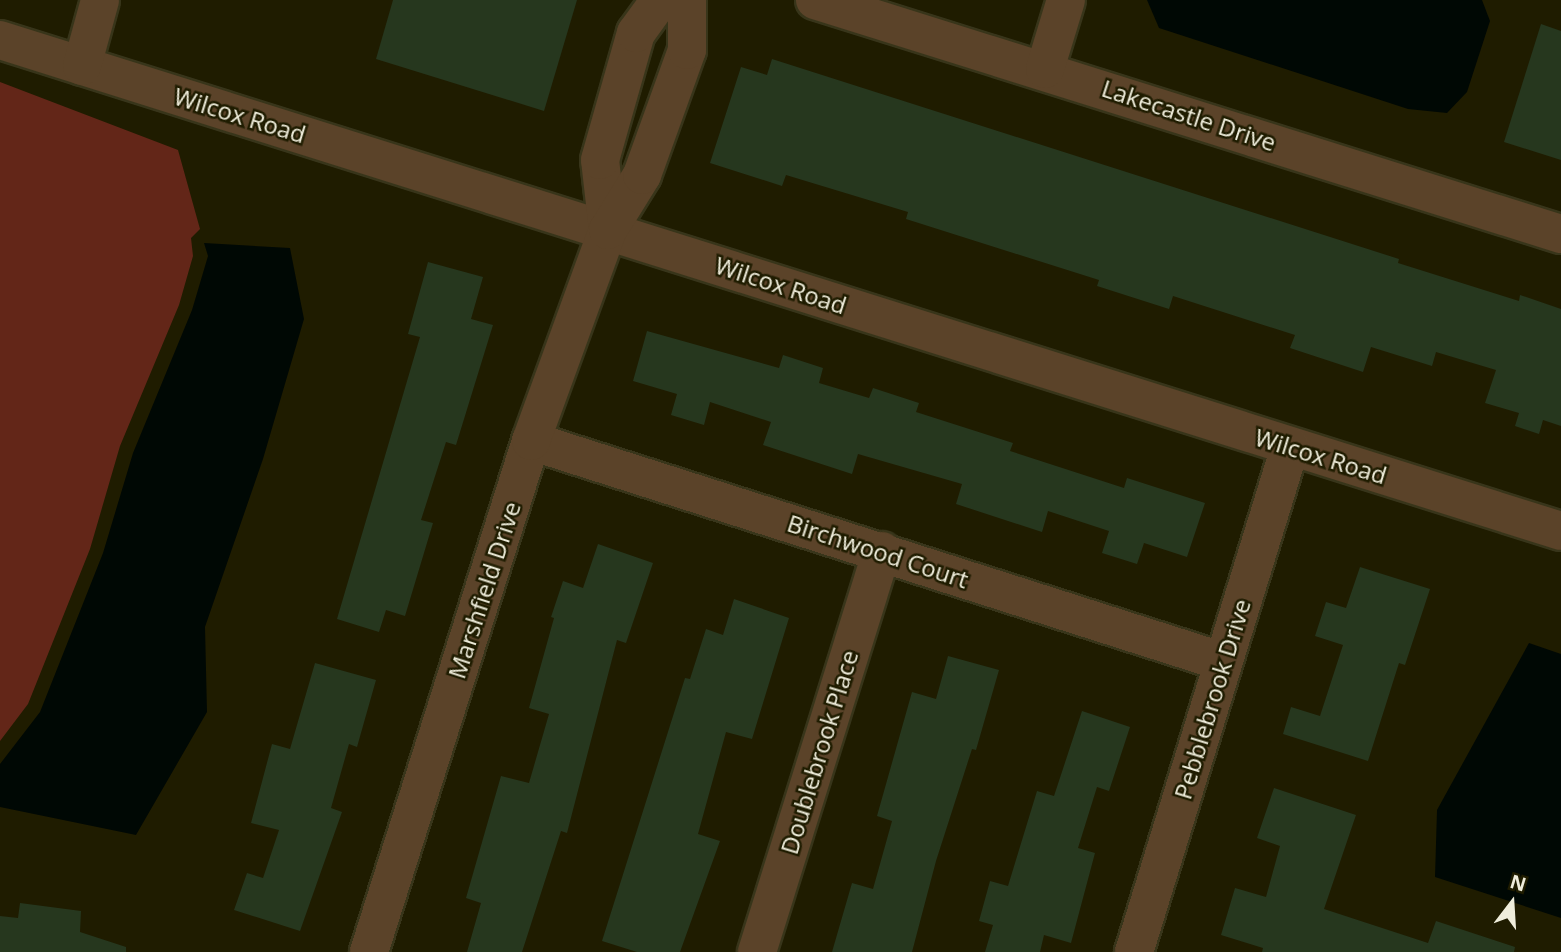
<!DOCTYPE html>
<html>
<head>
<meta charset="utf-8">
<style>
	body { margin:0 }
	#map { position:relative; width:1561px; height:952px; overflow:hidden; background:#1f1c00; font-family:"Open Sans",sans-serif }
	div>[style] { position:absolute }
	.green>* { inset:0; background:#632618 }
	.water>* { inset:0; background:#000804 }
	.building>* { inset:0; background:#26371e }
	.roads { filter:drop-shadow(2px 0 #38351a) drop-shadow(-2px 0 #38351a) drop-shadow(0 2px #38351a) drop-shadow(0 -2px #38351a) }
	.minor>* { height:38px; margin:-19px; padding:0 19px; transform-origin:19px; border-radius:19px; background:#5b4329 }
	span { translate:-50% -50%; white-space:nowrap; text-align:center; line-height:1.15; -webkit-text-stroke:5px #1f1c00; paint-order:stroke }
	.street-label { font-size:24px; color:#efeddb }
	.north { position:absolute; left:1477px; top:868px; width:70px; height:70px; -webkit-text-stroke:5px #1f1c00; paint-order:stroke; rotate:17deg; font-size:19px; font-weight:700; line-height:28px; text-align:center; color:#efeddb }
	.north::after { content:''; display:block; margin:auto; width:24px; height:32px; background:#efeddb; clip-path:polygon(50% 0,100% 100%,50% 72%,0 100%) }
</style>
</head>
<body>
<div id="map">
	<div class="green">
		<div style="clip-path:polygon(0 82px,178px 150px,200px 229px,191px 238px,193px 256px,179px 305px,120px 446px,90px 549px,28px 704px,0 741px)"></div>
	</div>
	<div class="water">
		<div style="clip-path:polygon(1147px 0,1482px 0,1490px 21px,1467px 92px,1447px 113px,1408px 109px,1159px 28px)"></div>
		<div style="clip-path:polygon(204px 243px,290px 248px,304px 319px,263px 459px,205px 627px,207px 712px,136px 835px,0 807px,0 764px,40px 712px,103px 553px,133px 453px,192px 310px,208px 256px)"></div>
		<div style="clip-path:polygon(1529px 643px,1561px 654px,1561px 918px,1435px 877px,1437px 810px)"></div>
	</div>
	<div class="building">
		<div style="clip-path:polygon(393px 0,577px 0,544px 111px,376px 59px)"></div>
		<div style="clip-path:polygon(1541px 24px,1561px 31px,1561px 160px,1504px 142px)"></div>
		<div style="clip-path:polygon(772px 59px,1399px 259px,1398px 263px,1519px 301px,1520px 295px,1561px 309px,1561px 426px,1543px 420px,1539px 434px,1515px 426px,1519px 413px,1485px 403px,1496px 370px,1436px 352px,1432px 366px,1371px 347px,1363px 372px,1290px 348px,1295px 335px,1173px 296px,1169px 309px,1097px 286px,1099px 280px,906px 219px,908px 212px,786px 175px,782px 186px,710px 163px,741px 67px,767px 75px)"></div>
		<div style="clip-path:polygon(428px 262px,483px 277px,471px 319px,493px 325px,456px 445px,446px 442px,421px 520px,433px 523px,405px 616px,386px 610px,379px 632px,337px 619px,420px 337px,408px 334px)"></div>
		<div style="clip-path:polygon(647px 331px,779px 368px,783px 355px,823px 368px,819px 383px,869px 398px,873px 388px,919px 403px,916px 412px,1013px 443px,1010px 451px,1124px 488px,1127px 478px,1205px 503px,1187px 557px,1144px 543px,1137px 564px,1102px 553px,1109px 531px,1048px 511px,1042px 532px,956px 504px,962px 484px,858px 454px,852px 474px,763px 445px,771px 422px,710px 402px,704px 425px,671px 415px,677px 394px,633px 381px)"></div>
		<div style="clip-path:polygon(598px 544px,653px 563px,626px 643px,617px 640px,567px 833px,561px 831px,522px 952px,467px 952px,481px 903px,466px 898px,501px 776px,529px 783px,549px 714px,529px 708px,554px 618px,551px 617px,563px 581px,583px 588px)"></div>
		<div style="clip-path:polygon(1360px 567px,1430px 589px,1405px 665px,1399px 663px,1368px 761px,1283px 734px,1291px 707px,1320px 716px,1343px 645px,1315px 636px,1326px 602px,1346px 608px)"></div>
		<div style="clip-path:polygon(734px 599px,789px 618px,752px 739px,726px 732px,698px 834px,720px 841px,680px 952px,637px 952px,602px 941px,685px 678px,690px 679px,706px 629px,723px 635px)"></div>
		<div style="clip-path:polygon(948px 656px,999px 670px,976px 750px,972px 749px,936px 861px,912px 952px,832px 952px,852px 883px,873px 889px,892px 821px,877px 816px,912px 692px,936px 699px)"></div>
		<div style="clip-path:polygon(315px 663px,376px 680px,357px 747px,349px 744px,331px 808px,342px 812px,300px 931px,234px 910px,247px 873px,263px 878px,279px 830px,251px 823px,272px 744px,290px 749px)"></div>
		<div style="clip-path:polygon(1082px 711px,1130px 727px,1109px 791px,1097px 787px,1078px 848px,1095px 853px,1071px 943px,1044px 935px,1040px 952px,985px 952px,993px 925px,979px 921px,990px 881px,1008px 886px,1037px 791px,1054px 796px)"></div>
		<div style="clip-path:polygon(1274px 788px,1356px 815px,1324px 909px,1428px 943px,1436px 921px,1515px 947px,1514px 952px,1262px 952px,1263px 948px,1221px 935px,1235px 888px,1266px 897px,1280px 846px,1257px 838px)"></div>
		<div style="clip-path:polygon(20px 903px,81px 911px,80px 932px,126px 947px,126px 952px,0 952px,0 916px,18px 918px)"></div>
	</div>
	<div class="roads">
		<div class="minor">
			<div style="left:815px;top:0;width:782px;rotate:17.42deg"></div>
			<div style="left:0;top:40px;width:1636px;rotate:17.46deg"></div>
			<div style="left:82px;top:66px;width:68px;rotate:-74.7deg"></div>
			<div style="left:1045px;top:69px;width:72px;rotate:-73.1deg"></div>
			<div style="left:608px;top:230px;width:70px;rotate:-96.5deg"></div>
			<div style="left:600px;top:160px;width:132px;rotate:-74.2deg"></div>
			<div style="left:636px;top:33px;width:41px;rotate:-54deg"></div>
			<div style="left:531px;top:441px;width:727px;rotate:17.69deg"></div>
			<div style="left:369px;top:952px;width:536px;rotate:-72.41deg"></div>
			<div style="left:531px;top:441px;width:225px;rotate:-70deg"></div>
			<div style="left:608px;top:230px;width:65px;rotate:-58.3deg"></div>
			<div style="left:642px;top:175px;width:133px;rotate:-70.2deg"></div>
			<div style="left:687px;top:50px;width:50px;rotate:-90deg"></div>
			<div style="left:757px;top:952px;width:420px;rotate:-72.7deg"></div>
			<div style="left:1134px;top:952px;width:529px;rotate:-72.83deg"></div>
		</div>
	</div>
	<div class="street-label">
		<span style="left:240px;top:115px;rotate:17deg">Wilcox Road</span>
		<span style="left:1189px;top:115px;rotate:18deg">Lakecastle Drive</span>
		<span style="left:781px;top:285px;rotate:18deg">Wilcox Road</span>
		<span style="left:1321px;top:456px;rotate:17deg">Wilcox Road</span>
		<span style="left:878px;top:551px;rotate:18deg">Birchwood Court</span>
		<span style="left:484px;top:590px;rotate:-72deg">Marshfield Drive</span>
		<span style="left:1212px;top:699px;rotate:-73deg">Pebblebrook Drive</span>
		<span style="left:819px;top:752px;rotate:-73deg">Doublebrook Place</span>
	</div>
	<div class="north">N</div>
</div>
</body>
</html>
